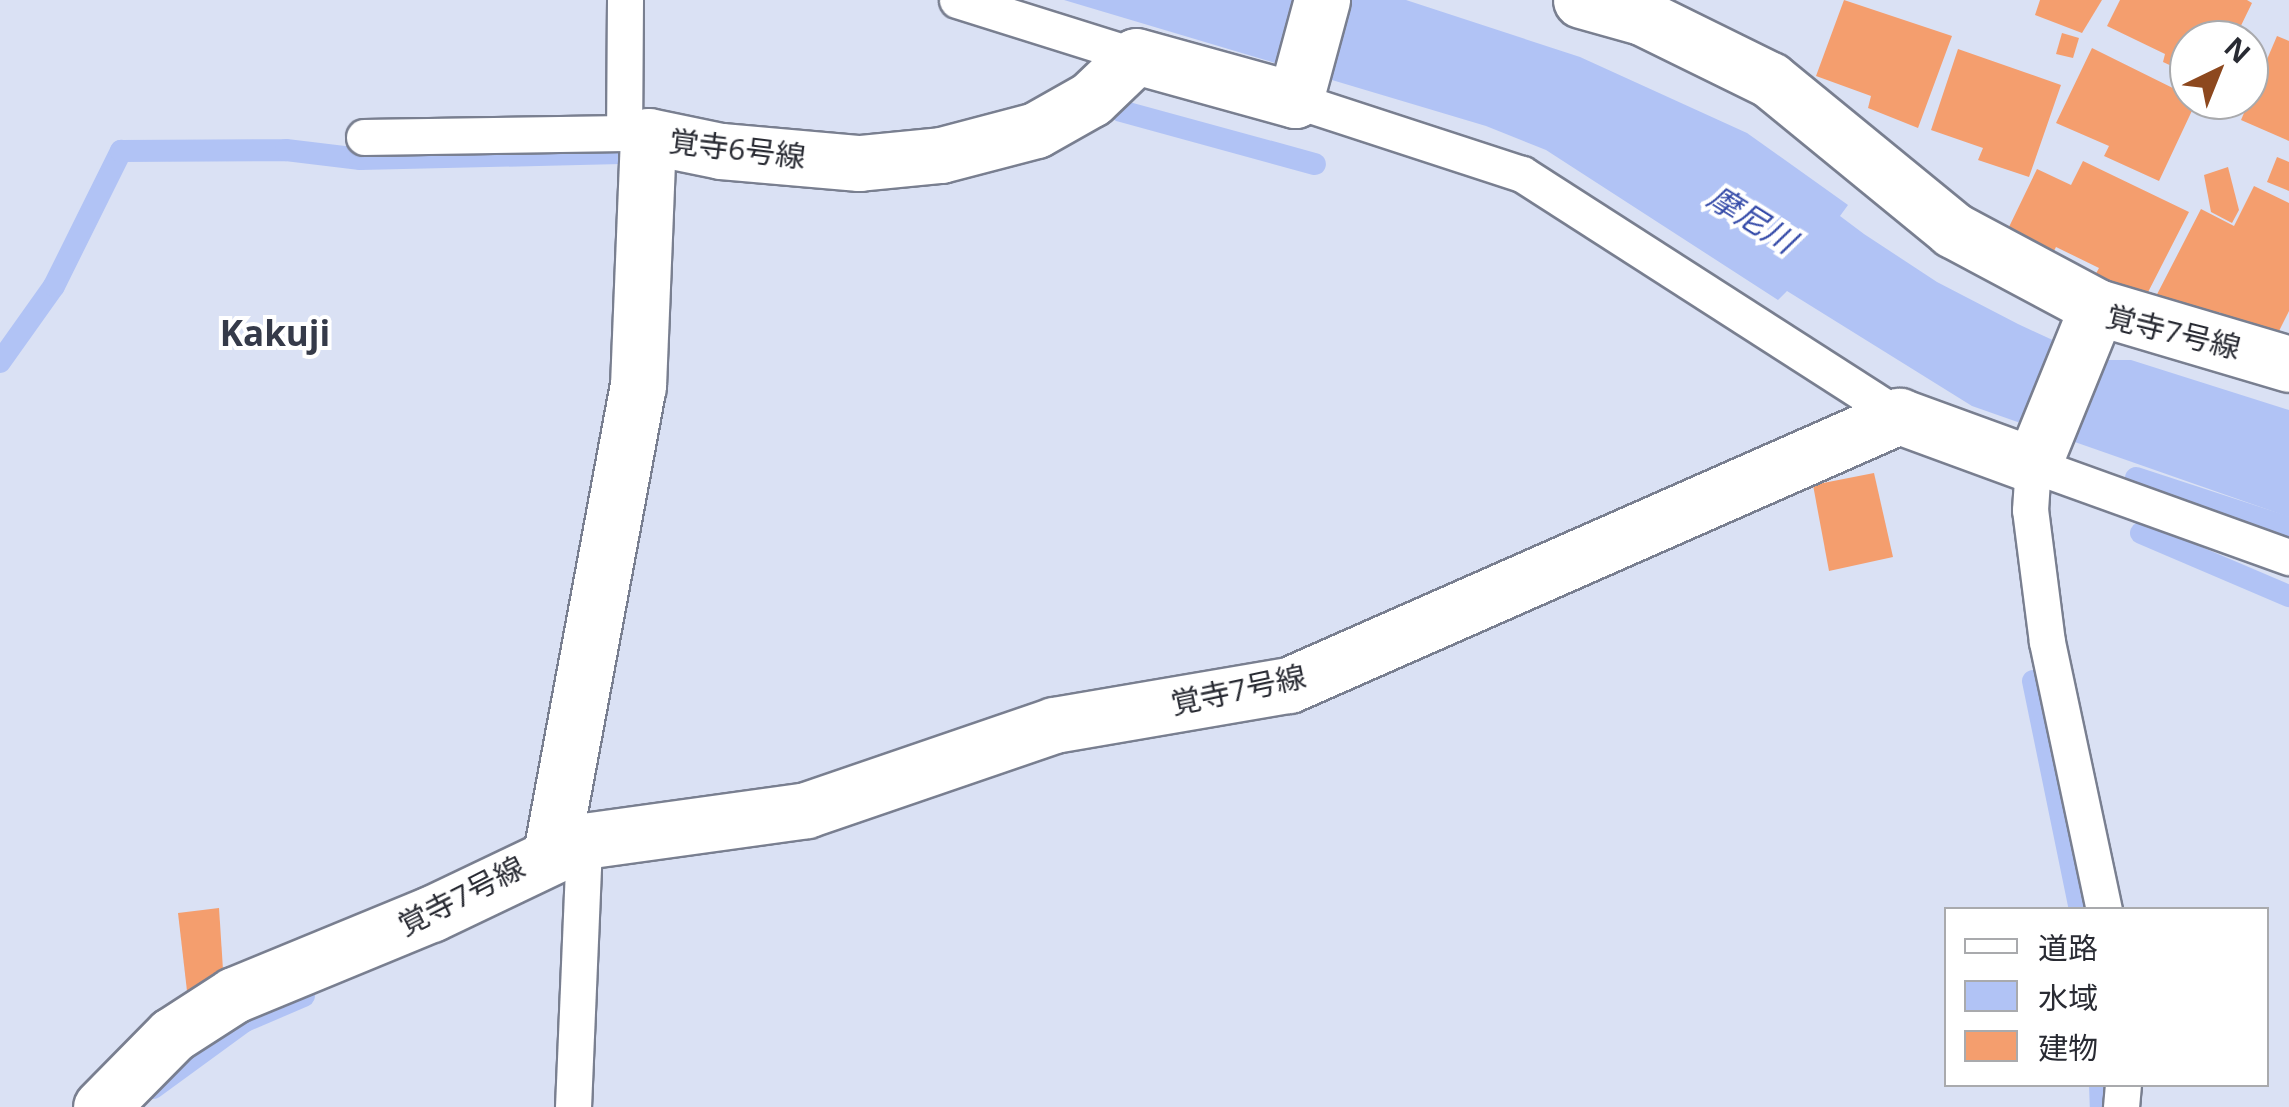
<!DOCTYPE html>
<html>
<head>
<meta charset="utf-8">
<style>
	body { margin:0 }
	#map { position:relative; width:2289px; height:1107px; overflow:hidden; background:#dae1f4; font-family:"Open Sans","Noto Sans JP",sans-serif }
	div>[style] { position:absolute }
	.water>* { inset:0; background:#b1c3f5 }
	.stream>* { height:22px; margin:-11px; padding:0 11px; transform-origin:11px; border-radius:11px; background:#b1c3f5 }
	.building>* { inset:0; background:#f49e6e }
	.roads { filter:drop-shadow(2px 0 #797f90) drop-shadow(-2px 0 #797f90) drop-shadow(0 2px #797f90) drop-shadow(0 -2px #797f90) }
	.lane>* { height:35px; margin:-17.5px; padding:0 17.5px; transform-origin:17.5px; border-radius:17.5px; background:#fff }
	.street>* { height:55px; margin:-27.5px; padding:0 27.5px; transform-origin:27.5px; border-radius:27.5px; background:#fff }
	span { translate:-50% -50%; white-space:nowrap; text-align:center; line-height:1.15; -webkit-text-stroke:8px #fff; paint-order:stroke }
	.street-label { font-size:30px; color:#292b33 }
	.water-label { font-size:32px; color:#364ca9; font-style:italic }
	.quarter-label { font-size:35px; color:#353a49; font-weight:700 }
	.legend { position:absolute; left:1944px; top:907px; width:325px; height:180px; box-sizing:border-box; background:#fff; border:2px solid #a9aaad; margin:0; padding:12px 18px; list-style:none; font-size:30px; color:#292b33 }
	.legend li { display:flex; align-items:center; gap:20px; height:50px }
	.legend b { width:50px; border:2px solid #a9aaad }
	.north { position:absolute; left:2169px; top:20px; width:100px; height:100px; box-sizing:border-box; background:#fff; border:2px solid #a9aaad; border-radius:50%; rotate:43deg; font-size:28px; font-weight:700; line-height:40px; text-align:center; color:#292b33 }
	.north::after { content:''; display:block; margin:auto; width:35px; height:45px; background:#8d481e; clip-path:polygon(50% 0,100% 100%,50% 72%,0 100%) }
</style>
</head>
<body>
<div id="map">
	<div class="water">
		<div style="clip-path:polygon(1064px 0,1406px 0,1580px 57px,1747px 133px,1848px 205px,1840px 216px,1864px 234px,1937px 282px,2018px 324px,2096px 360px,2131px 360px,2289px 410px,2289px 517px,1972px 406px,1787px 291px,1778px 300px,1546px 150px,1486px 126px)"></div>
	</div>
	<div class="stream">
		<div style="left:1121px;top:111px;width:201px;rotate:15.3deg"></div>
		<div style="left:0;top:362px;width:93px;rotate:-54.6deg"></div>
		<div style="left:54px;top:286px;width:151px;rotate:-63.6deg"></div>
		<div style="left:121px;top:151px;width:165px;rotate:-0.3deg"></div>
		<div style="left:286px;top:150px;width:75px;rotate:6.9deg"></div>
		<div style="left:360px;top:159px;width:261px;rotate:-1.3deg"></div>
		<div style="left:2136px;top:478px;width:161px;rotate:18.1deg"></div>
		<div style="left:2141px;top:533px;width:161px;rotate:23.1deg"></div>
		<div style="left:2033px;top:681px;width:234px;rotate:78.4deg"></div>
		<div style="left:2100px;top:1084px;width:23px;rotate:88deg"></div>
		<div style="left:153px;top:1088px;width:114px;rotate:-36.1deg"></div>
		<div style="left:245px;top:1021px;width:64px;rotate:-23deg"></div>
	</div>
	<div class="building">
		<div style="clip-path:polygon(1844px 0,1952px 36px,1918px 128px,1868px 108px,1871px 96px,1816px 76px)"></div>
		<div style="clip-path:polygon(2040px 0,2102px 0,2082px 33px,2035px 15px)"></div>
		<div style="clip-path:polygon(2120px 0,2247px 0,2252px 3px,2234px 40px,2189px 40px,2189px 74px,2163px 62px,2165px 54px,2107px 26px)"></div>
		<div style="clip-path:polygon(2062px 33px,2079px 38px,2073px 58px,2056px 54px)"></div>
		<div style="clip-path:polygon(2277px 36px,2289px 41px,2289px 141px,2241px 120px)"></div>
		<div style="clip-path:polygon(2092px 48px,2197px 100px,2159px 181px,2104px 156px,2109px 146px,2056px 123px)"></div>
		<div style="clip-path:polygon(1958px 49px,2061px 85px,2029px 177px,1978px 160px,1983px 148px,1931px 130px)"></div>
		<div style="clip-path:polygon(2277px 157px,2289px 162px,2289px 191px,2267px 182px)"></div>
		<div style="clip-path:polygon(2083px 161px,2189px 212px,2143px 302px,2093px 279px,2099px 268px,2056px 247px,2052px 255px,2008px 229px,2037px 169px,2071px 185px)"></div>
		<div style="clip-path:polygon(2228px 167px,2239px 210px,2232px 223px,2211px 212px,2204px 175px)"></div>
		<div style="clip-path:polygon(2254px 186px,2289px 203px,2289px 311px,2274px 341px,2219px 312px,2214px 324px,2151px 306px,2201px 209px,2234px 226px)"></div>
		<div style="clip-path:polygon(1874px 473px,1893px 557px,1829px 571px,1813px 485px)"></div>
		<div style="clip-path:polygon(219px 908px,224px 985px,187px 991px,178px 913px)"></div>
	</div>
	<div class="roads">
		<div class="lane">
			<div style="left:625px;top:0;width:133px;rotate:90.4deg"></div>
			<div style="left:624px;top:133px;width:21px;rotate:8deg"></div>
			<div style="left:957px;top:0;width:188px;rotate:17.4deg"></div>
			<div style="left:1295px;top:100px;width:239px;rotate:18.1deg"></div>
			<div style="left:1522px;top:174px;width:448px;rotate:32.7deg"></div>
			<div style="left:364px;top:137px;width:260px;rotate:-0.9deg"></div>
			<div style="left:2104px;top:910px;width:274px;rotate:-102deg"></div>
			<div style="left:2047px;top:642px;width:133px;rotate:-97.3deg"></div>
			<div style="left:2030px;top:510px;width:45px;rotate:-86.2deg"></div>
			<div style="left:2033px;top:465px;width:272px;rotate:19.8deg"></div>
			<div style="left:573px;top:1107px;width:266px;rotate:-87.6deg"></div>
			<div style="left:2121px;top:1107px;width:23px;rotate:-85deg"></div>
		</div>
		<div class="street">
			<div style="left:1581px;top:0;width:63px;rotate:15.6deg"></div>
			<div style="left:1642px;top:17px;width:143px;rotate:26.2deg"></div>
			<div style="left:1770px;top:80px;width:237px;rotate:39.3deg"></div>
			<div style="left:1953px;top:230px;width:163px;rotate:28.1deg"></div>
			<div style="left:551px;top:854px;width:476px;rotate:-79.5deg"></div>
			<div style="left:638px;top:386px;width:250px;rotate:-87.7deg"></div>
			<div style="left:648px;top:136px;width:75px;rotate:11.6deg"></div>
			<div style="left:721px;top:151px;width:139px;rotate:5deg"></div>
			<div style="left:859px;top:163px;width:82px;rotate:-5.6deg"></div>
			<div style="left:941px;top:155px;width:98px;rotate:-14.7deg"></div>
			<div style="left:1036px;top:130px;width:63px;rotate:-29.4deg"></div>
			<div style="left:1091px;top:99px;width:62px;rotate:-43.7deg"></div>
			<div style="left:1136px;top:56px;width:165px;rotate:15.5deg"></div>
			<div style="left:1295px;top:100px;width:104px;rotate:-74.9deg"></div>
			<div style="left:101px;top:1107px;width:101px;rotate:-45.4deg"></div>
			<div style="left:172px;top:1035px;width:74px;rotate:-32.8deg"></div>
			<div style="left:234px;top:995px;width:213px;rotate:-22.4deg"></div>
			<div style="left:431px;top:914px;width:170px;rotate:-25.5deg"></div>
			<div style="left:584px;top:841px;width:224px;rotate:-7.9deg"></div>
			<div style="left:806px;top:810px;width:262px;rotate:-18.9deg"></div>
			<div style="left:1054px;top:725px;width:238px;rotate:-9.7deg"></div>
			<div style="left:1289px;top:685px;width:667px;rotate:-23.8deg"></div>
			<div style="left:1899px;top:416px;width:143px;rotate:20.1deg"></div>
			<div style="left:2033px;top:465px;width:170px;rotate:-67.9deg"></div>
			<div style="left:2097px;top:307px;width:200px;rotate:16.5deg"></div>
		</div>
	</div>
	<div class="street-label">
		<span style="left:737px;top:149px;rotate:7deg">覚寺6号線</span>
		<span style="left:2173px;top:332px;rotate:14deg">覚寺7号線</span>
		<span style="left:1238px;top:690px;rotate:-12deg">覚寺7号線</span>
		<span style="left:461px;top:896px;rotate:-27deg">覚寺7号線</span>
	</div>
	<div class="water-label">
		<span style="left:1752px;top:219px;rotate:32deg">摩尼川</span>
	</div>
	<div class="quarter-label">
		<span style="left:275px;top:333px">Kakuji</span>
	</div>
	<ul class="legend">
	<li><b style="height:12px;background:#fff"></b>道路</li>
	<li><b style="height:28px;background:#b1c3f5"></b>水域</li>
	<li><b style="height:28px;background:#f49e6e"></b>建物</li>
	</ul>
	<div class="north">N</div>
</div>
</body>
</html>
